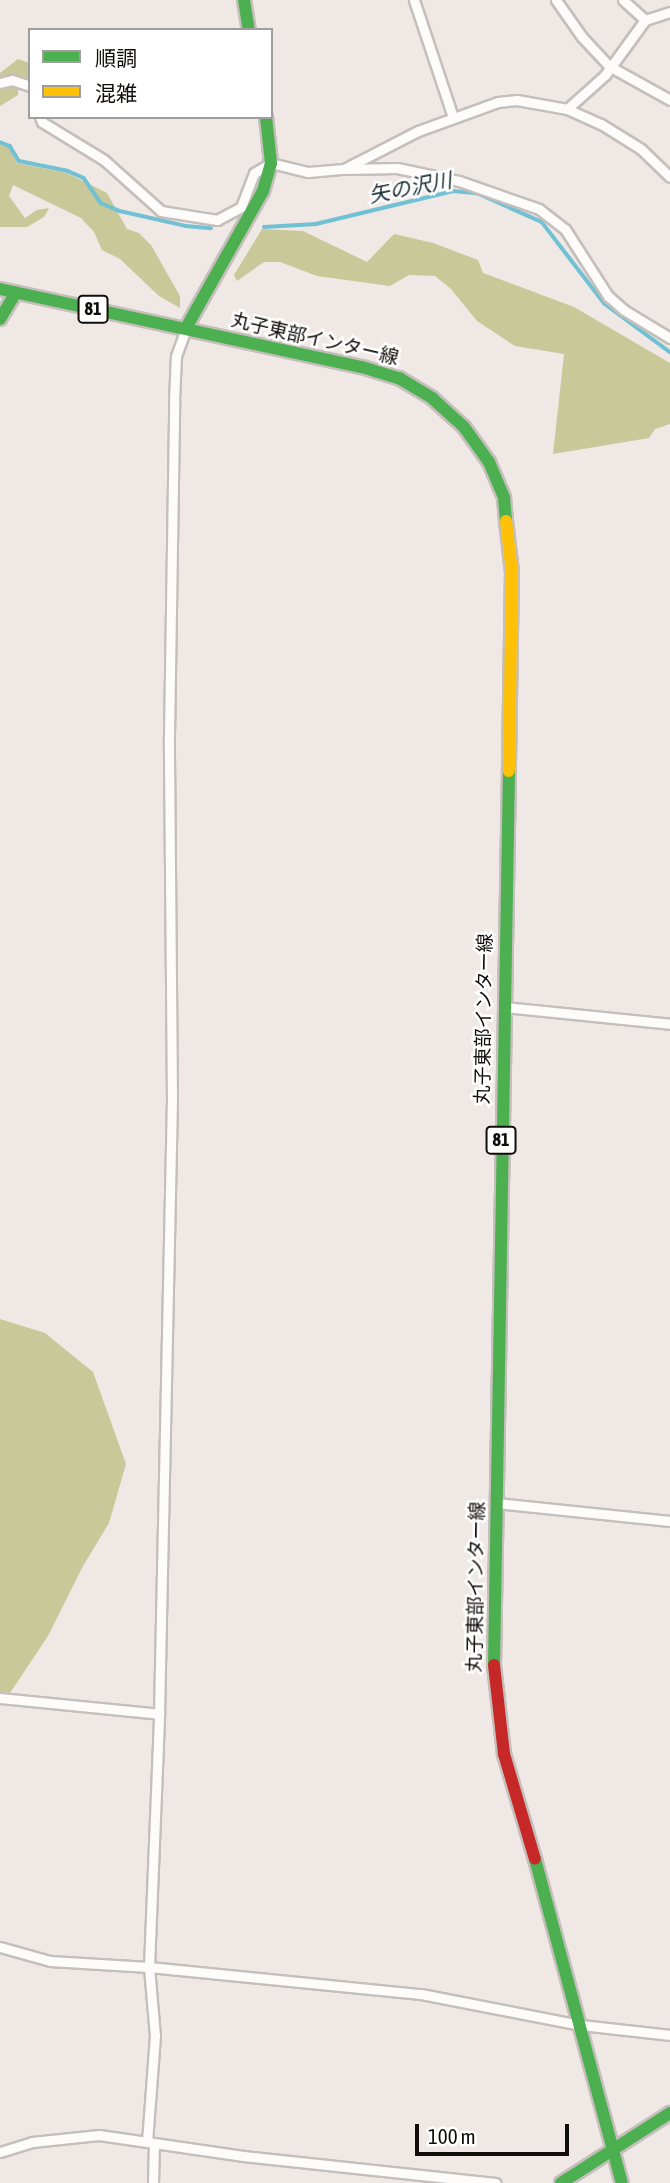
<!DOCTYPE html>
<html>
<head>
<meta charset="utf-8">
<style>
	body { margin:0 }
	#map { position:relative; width:670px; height:2183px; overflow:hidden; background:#f0e8e4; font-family:"Asap Condensed","Noto Sans JP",sans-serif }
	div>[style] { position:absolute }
	.forest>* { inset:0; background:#c8c898 }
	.stream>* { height:3.5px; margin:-1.75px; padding:0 1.75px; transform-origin:1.75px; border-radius:1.75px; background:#70c1d3 }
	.roads { filter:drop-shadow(2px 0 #c5bfbc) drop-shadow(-2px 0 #c5bfbc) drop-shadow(0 2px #c5bfbc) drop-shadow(0 -2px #c5bfbc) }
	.street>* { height:9px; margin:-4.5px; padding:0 4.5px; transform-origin:4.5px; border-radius:4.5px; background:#fdfcfb }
	.fast>* { height:12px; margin:-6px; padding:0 6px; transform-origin:6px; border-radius:6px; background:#4caf50 }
	.slow>* { height:12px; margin:-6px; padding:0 6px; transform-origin:6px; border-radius:6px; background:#ffc107 }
	.jam>* { height:12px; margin:-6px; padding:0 6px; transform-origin:6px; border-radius:6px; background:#c62828 }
	span { translate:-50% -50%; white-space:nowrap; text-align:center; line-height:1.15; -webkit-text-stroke:5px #fff; paint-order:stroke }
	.shield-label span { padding:2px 5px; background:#fff; border:2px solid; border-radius:5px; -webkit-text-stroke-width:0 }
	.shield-label { font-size:18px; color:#110d0b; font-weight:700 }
	.street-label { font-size:19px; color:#110d0b }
	.water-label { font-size:21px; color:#1b2f34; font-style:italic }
	.legend { position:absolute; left:28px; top:28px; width:245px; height:91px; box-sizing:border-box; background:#fff; border:2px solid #a09e9d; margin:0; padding:9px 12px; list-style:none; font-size:21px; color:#110d0b }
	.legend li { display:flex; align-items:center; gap:14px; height:35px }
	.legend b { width:35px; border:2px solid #a09e9d }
	.scale { position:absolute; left:415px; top:2124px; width:154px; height:32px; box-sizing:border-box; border:4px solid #110d0b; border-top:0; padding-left:9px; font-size:21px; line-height:24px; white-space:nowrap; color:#110d0b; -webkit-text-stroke:5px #fff; paint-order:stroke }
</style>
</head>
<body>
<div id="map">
	<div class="forest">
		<div style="clip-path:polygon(18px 59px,30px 63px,30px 81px,19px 84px,18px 95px,0 106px,0 73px)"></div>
		<div style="clip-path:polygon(0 144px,8px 147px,17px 163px,67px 173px,107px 193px,127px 229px,139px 233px,151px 245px,180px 296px,180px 308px,159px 296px,120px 259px,102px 250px,94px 232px,81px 218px,13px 185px,9px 196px,25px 218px,37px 210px,49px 208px,44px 217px,27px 227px,0 227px)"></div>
		<div style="clip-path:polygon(262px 229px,303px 231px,367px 262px,394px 234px,433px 243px,478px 260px,483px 273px,574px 307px,670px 363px,670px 424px,655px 429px,649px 438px,553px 454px,564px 354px,515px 346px,477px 321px,451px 289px,435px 276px,409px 275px,390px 286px,317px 276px,280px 262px,264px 262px,237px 281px,234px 275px)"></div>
		<div style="clip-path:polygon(0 1319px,45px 1333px,93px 1372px,126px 1464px,109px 1523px,83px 1566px,48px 1636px,10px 1693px,0 1692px)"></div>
	</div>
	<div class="stream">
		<div style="left:0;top:142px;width:11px;rotate:22deg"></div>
		<div style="left:10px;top:146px;width:17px;rotate:59deg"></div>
		<div style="left:19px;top:161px;width:50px;rotate:11.5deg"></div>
		<div style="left:68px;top:171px;width:17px;rotate:24deg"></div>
		<div style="left:84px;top:178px;width:30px;rotate:56deg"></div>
		<div style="left:101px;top:203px;width:21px;rotate:23deg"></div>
		<div style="left:120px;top:211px;width:68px;rotate:12.8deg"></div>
		<div style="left:186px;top:226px;width:25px;rotate:5deg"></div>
		<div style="left:264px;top:227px;width:52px;rotate:-3.3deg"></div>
		<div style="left:316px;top:224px;width:141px;rotate:-13.5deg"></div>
		<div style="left:453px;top:191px;width:24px;rotate:5deg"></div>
		<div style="left:477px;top:193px;width:71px;rotate:24deg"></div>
		<div style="left:542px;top:222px;width:103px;rotate:52.5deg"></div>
		<div style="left:605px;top:304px;width:81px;rotate:36.4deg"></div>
	</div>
	<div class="roads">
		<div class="street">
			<div style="left:414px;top:0;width:123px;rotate:71.6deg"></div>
			<div style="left:556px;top:0;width:45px;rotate:54.9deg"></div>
			<div style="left:582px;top:37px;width:40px;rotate:47deg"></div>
			<div style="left:609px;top:66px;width:70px;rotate:29.1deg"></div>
			<div style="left:623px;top:0;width:30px;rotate:42deg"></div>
			<div style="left:0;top:83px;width:12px;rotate:-14deg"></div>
			<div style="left:12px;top:80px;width:19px;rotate:18deg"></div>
			<div style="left:567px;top:109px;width:51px;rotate:-41.8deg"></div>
			<div style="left:605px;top:75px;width:68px;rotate:-54deg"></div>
			<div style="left:645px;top:20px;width:26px;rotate:-18deg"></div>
			<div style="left:40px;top:117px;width:5px;rotate:68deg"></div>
			<div style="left:42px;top:122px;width:73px;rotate:31.5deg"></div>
			<div style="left:104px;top:160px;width:76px;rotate:41.8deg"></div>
			<div style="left:161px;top:211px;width:57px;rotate:9.1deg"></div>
			<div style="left:217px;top:220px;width:27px;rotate:-28deg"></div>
			<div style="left:241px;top:207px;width:36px;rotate:-69deg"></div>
			<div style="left:254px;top:173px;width:20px;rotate:-30deg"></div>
			<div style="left:271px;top:163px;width:38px;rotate:14deg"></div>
			<div style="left:308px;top:172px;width:36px;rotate:-5deg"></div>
			<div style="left:344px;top:169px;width:83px;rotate:-27.2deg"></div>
			<div style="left:418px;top:131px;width:85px;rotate:-19.9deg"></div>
			<div style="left:498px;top:102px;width:19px;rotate:-6deg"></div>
			<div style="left:517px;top:100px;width:51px;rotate:10.2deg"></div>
			<div style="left:567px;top:109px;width:37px;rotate:24deg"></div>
			<div style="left:601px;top:124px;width:47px;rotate:32deg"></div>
			<div style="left:641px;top:149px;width:40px;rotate:44deg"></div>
			<div style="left:346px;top:169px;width:51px;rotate:-1.1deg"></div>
			<div style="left:397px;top:168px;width:63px;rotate:11.8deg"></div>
			<div style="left:459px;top:181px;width:85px;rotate:19.3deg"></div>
			<div style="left:539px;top:209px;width:33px;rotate:38deg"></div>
			<div style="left:565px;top:229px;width:80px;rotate:57.3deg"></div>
			<div style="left:608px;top:296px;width:21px;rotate:41deg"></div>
			<div style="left:624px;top:310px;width:54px;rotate:31.3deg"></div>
			<div style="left:504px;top:1007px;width:167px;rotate:5.8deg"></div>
			<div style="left:496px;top:1503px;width:175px;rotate:5.9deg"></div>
			<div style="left:0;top:1698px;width:160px;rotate:5.7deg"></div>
			<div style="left:0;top:1947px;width:52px;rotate:15.6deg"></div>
			<div style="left:50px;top:1961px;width:99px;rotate:3.5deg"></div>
			<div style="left:149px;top:1967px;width:273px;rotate:5.7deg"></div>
			<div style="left:421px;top:1994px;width:163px;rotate:11deg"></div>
			<div style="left:581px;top:2025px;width:90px;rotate:6.4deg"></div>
			<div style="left:147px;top:2142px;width:106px;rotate:-85.7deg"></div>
			<div style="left:155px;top:2036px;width:69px;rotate:-95deg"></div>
			<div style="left:149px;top:1967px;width:253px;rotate:-87.7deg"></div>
			<div style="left:159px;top:1714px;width:615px;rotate:-88.79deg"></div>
			<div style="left:172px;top:1099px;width:363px;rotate:-90.5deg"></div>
			<div style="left:169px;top:736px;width:335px;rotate:-89.1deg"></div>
			<div style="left:174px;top:401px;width:45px;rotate:-87.5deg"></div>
			<div style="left:176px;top:356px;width:30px;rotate:-70deg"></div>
			<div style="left:0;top:2152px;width:34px;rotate:-17deg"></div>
			<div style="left:32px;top:2142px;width:67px;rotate:-6deg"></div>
			<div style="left:99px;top:2135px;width:146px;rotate:8.3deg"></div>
			<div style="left:243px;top:2156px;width:254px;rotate:6.1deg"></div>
			<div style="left:153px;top:2183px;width:40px;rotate:-88.6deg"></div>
		</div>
		<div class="fast">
			<div style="left:244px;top:0;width:30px;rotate:81deg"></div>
			<div style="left:0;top:289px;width:370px;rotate:12.2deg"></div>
			<div style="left:362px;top:367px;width:39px;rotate:17deg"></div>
			<div style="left:399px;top:378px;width:39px;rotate:31deg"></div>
			<div style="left:432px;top:398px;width:43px;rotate:42.2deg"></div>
			<div style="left:464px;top:427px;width:43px;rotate:54.5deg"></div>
			<div style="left:489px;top:462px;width:39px;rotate:67deg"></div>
			<div style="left:504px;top:498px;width:23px;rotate:85deg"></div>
			<div style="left:0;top:319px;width:31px;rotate:-59deg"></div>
			<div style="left:186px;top:328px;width:157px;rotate:-60.7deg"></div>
			<div style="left:263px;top:191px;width:29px;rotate:-74deg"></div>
			<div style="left:271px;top:163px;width:46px;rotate:-96.2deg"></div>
			<div style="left:494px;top:1665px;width:894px;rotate:-89.04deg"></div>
			<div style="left:535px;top:1859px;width:335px;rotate:75deg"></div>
			<div style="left:561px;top:2183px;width:130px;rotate:-32.7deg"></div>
		</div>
		<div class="slow">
			<div style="left:506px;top:521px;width:51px;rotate:83.3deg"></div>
			<div style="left:512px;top:572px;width:199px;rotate:90.9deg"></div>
		</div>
		<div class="jam">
			<div style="left:494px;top:1665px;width:90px;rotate:83.6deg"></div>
			<div style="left:504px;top:1754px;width:109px;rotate:73.6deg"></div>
		</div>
	</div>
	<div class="shield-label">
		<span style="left:93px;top:309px">81</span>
		<span style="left:501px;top:1140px">81</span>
	</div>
	<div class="street-label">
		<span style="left:315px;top:339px;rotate:13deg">丸子東部インター線</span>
		<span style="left:484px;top:1019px;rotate:-89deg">丸子東部インター線</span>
		<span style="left:476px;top:1587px;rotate:-89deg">丸子東部インター線</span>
	</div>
	<div class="water-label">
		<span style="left:410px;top:187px;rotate:-11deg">矢の沢川</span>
	</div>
	<ul class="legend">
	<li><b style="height:9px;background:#4caf50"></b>順調</li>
	<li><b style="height:9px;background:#ffc107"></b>混雑</li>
	</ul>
	<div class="scale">100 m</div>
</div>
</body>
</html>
